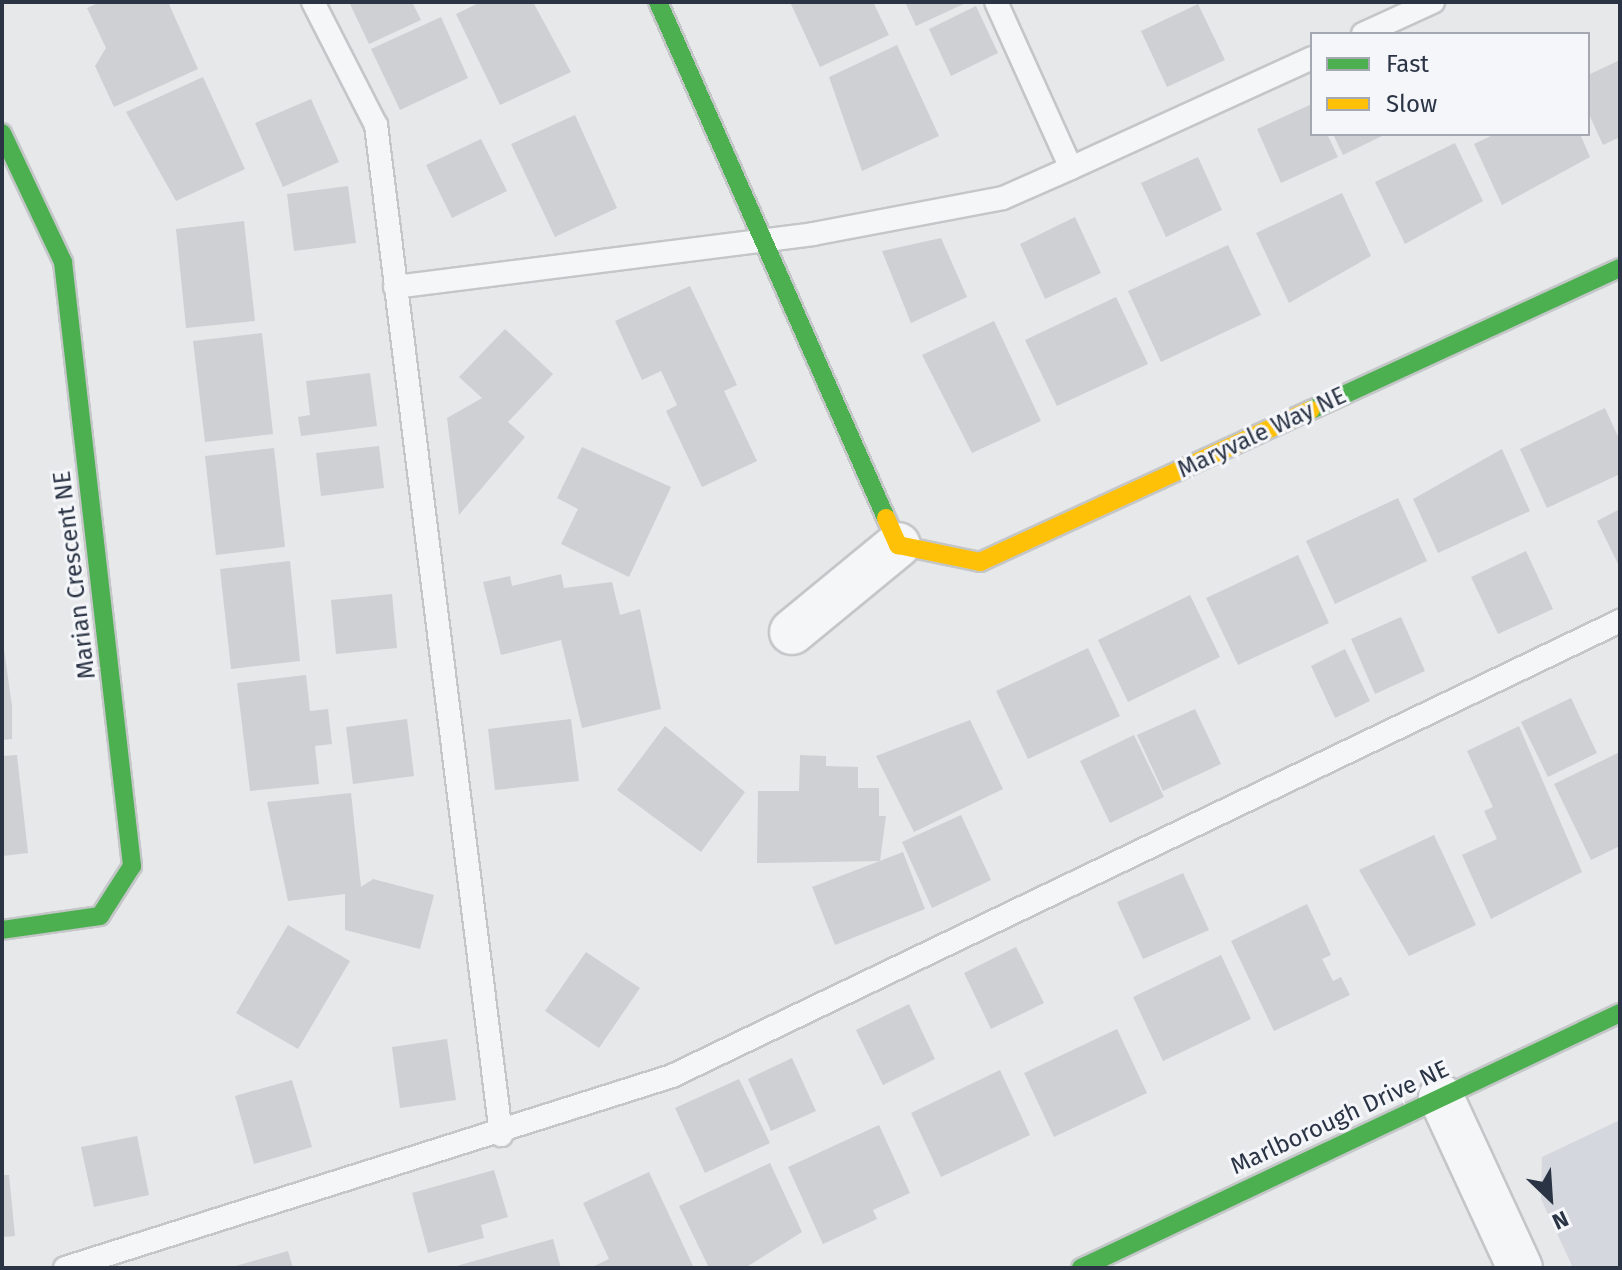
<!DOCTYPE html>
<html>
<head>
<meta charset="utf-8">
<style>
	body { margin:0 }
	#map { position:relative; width:1622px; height:1270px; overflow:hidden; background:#e6e8ea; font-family:"Fira Sans",sans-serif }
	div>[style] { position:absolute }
	.built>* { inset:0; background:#d4d7dd }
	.building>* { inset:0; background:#ced0d3 }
	.roads { filter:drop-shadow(2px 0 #c4c6c8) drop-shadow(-2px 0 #c4c6c8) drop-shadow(0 2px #c4c6c8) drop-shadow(0 -2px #c4c6c8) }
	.lane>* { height:22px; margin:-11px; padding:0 11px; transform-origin:11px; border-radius:11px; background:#f5f6f7 }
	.street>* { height:44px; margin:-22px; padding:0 22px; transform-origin:22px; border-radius:22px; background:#f5f6f7 }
	.fast>* { height:18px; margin:-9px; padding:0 9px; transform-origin:9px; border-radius:9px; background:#4caf50 }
	.slow>* { height:18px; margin:-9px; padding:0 9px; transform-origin:9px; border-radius:9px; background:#ffc107 }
	span { translate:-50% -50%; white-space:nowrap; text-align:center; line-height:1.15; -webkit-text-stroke:6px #f4f6f9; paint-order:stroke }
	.street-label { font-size:24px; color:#2b3445 }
	.frame { position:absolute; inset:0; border:4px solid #2b3445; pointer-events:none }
	.legend { position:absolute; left:1310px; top:32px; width:280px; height:104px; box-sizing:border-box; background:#f4f6f9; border:2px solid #a4a8b1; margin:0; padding:10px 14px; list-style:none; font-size:24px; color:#2b3445 }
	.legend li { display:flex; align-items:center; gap:16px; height:40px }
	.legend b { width:40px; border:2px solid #a4a8b1 }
	.north { position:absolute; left:1510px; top:1158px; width:80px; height:80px; -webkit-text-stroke:6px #f4f6f9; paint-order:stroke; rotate:155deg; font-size:22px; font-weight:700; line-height:32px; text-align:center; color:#2b3445 }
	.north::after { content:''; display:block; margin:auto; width:28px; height:36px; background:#2b3445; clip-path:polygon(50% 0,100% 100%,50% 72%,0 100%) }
</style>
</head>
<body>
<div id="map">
	<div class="built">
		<div style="clip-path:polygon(1620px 1120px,1620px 1268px,1573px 1268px,1541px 1199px,1542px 1157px)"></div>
	</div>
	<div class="building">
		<div style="clip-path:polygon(100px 2px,168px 2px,198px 69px,114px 107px,95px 66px,106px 48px,87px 8px)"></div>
		<div style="clip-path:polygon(349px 2px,412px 2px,421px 20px,369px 44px)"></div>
		<div style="clip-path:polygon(481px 2px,533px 2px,571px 72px,500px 105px,456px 14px)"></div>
		<div style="clip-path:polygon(790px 2px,873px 2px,889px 35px,820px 67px)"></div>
		<div style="clip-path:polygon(905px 2px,968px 2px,916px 26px)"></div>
		<div style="clip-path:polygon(1198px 4px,1225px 60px,1167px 87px,1141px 31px)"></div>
		<div style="clip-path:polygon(976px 6px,998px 53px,951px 76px,929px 29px)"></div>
		<div style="clip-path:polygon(441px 17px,468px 78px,400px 110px,371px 49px)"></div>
		<div style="clip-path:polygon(897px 45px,939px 136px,862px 171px,829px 77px)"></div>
		<div style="clip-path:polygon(1620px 60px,1620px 137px,1603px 145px,1588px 112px,1588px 75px)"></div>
		<div style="clip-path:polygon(203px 77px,245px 169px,176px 201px,126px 112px)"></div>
		<div style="clip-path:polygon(311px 99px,339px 162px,283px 187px,255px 123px)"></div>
		<div style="clip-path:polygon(1312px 104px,1312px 134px,1327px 134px,1338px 157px,1281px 183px,1257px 129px)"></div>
		<div style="clip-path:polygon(575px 115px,617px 208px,555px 237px,511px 144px)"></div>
		<div style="clip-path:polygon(1333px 134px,1386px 134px,1343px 155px)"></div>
		<div style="clip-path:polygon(1495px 134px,1580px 134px,1590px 157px,1502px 205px,1474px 144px)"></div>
		<div style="clip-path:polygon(481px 139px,507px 191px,452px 218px,426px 165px)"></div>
		<div style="clip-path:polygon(1455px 143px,1483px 201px,1405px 244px,1375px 182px)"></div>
		<div style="clip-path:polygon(1198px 157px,1222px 210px,1166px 237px,1141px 183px)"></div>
		<div style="clip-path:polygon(348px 186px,356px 243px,294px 251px,287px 194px)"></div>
		<div style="clip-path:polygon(1342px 193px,1371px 256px,1289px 303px,1256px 233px)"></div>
		<div style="clip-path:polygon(1075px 217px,1101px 273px,1045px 299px,1020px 244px)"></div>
		<div style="clip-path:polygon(244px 221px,255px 321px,186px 328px,176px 229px)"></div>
		<div style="clip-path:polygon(941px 238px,967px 297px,911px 323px,882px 251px)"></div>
		<div style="clip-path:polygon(1228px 245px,1261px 315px,1161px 362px,1128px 291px)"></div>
		<div style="clip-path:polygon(690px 286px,737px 385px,724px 391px,757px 461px,702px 487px,666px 411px,677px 405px,661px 371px,642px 380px,615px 321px)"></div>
		<div style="clip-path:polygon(1116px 297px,1148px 364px,1057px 406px,1025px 340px)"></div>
		<div style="clip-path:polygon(994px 321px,1041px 421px,972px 453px,922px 355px)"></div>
		<div style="clip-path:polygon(505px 329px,553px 374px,508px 422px,525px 437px,459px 515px,447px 418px,482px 398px,459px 377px)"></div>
		<div style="clip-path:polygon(262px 333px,273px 434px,205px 442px,193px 341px)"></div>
		<div style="clip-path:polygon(370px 373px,377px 426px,301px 436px,298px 417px,310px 415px,306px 381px)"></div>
		<div style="clip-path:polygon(1605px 408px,1620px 441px,1620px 474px,1547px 508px,1520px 449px)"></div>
		<div style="clip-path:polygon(379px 446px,384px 488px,321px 496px,316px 453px)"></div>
		<div style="clip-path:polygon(582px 447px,671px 487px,629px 577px,561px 544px,578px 509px,557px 498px)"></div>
		<div style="clip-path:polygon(274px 448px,285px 547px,216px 555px,205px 456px)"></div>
		<div style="clip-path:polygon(1502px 449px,1530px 511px,1438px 553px,1413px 499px)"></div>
		<div style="clip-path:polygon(1398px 498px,1427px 561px,1335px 604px,1306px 541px)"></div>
		<div style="clip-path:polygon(1620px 509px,1620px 568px,1597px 521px)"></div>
		<div style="clip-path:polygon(1526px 551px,1553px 609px,1498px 634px,1471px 577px)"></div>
		<div style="clip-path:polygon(1298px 555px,1329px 623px,1238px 665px,1206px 598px)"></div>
		<div style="clip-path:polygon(290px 561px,300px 661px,231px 669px,220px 569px)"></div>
		<div style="clip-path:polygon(561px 574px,564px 588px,612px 582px,620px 615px,640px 609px,661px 709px,582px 728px,561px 640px,501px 655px,483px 582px,510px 576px,512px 586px)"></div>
		<div style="clip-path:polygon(392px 594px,397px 648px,336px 654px,331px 600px)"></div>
		<div style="clip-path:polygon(1190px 595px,1220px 657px,1128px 702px,1098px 640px)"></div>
		<div style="clip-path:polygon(1401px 617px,1425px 671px,1375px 694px,1351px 639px)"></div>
		<div style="clip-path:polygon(2px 635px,12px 706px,12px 739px,2px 740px)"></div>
		<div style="clip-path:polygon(1088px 648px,1120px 716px,1028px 759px,996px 691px)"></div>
		<div style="clip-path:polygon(1345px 649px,1370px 701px,1335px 718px,1311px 666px)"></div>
		<div style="clip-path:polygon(306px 675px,310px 711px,328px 709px,332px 744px,315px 746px,319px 784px,250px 791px,237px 683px)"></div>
		<div style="clip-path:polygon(1571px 698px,1597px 753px,1548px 777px,1521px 722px)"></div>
		<div style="clip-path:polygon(1195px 709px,1221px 764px,1163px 791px,1137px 735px)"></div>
		<div style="clip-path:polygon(407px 719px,414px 776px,353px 784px,346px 727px)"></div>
		<div style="clip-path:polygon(571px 719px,579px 781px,495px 790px,488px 729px)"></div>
		<div style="clip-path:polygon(970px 720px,1003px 789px,914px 832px,876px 756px)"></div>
		<div style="clip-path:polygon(665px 726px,745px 792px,701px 852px,617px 790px)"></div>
		<div style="clip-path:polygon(1519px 726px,1582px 872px,1491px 919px,1462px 855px,1497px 839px,1484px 811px,1493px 807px,1467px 751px)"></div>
		<div style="clip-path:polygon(1134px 735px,1164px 797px,1110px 823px,1080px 761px)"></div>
		<div style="clip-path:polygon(1620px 752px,1620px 846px,1591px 860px,1554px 784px)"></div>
		<div style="clip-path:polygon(17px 755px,28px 853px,2px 856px,2px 756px)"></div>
		<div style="clip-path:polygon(800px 755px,826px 756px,826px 766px,858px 767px,858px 788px,879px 788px,879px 816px,886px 816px,880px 861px,757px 863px,758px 791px,799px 791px)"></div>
		<div style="clip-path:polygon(351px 793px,361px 887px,373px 879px,434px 895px,420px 949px,345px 930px,345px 894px,288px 901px,267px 802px)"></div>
		<div style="clip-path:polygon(961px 815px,991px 880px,932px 908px,902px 842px)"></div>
		<div style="clip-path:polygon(1434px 835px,1476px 925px,1409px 956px,1359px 870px)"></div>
		<div style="clip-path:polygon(903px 852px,925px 909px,835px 945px,812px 887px)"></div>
		<div style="clip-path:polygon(1183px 873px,1209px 930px,1143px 959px,1117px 902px)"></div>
		<div style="clip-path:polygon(1307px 904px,1331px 955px,1322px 959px,1333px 981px,1341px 977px,1350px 995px,1274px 1031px,1231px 941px)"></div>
		<div style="clip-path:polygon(288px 925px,350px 961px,298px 1049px,236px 1013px)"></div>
		<div style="clip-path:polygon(1016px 947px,1044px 1003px,991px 1029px,964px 973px)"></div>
		<div style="clip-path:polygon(586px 952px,640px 988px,599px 1048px,545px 1011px)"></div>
		<div style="clip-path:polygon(1221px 955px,1251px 1019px,1163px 1061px,1133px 997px)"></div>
		<div style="clip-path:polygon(909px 1004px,935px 1059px,883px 1085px,856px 1030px)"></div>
		<div style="clip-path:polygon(1117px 1029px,1147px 1093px,1054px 1137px,1024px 1073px)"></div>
		<div style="clip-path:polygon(447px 1039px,456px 1100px,400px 1108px,392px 1047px)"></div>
		<div style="clip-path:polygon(792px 1058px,816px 1111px,771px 1131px,748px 1079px)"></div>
		<div style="clip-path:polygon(1000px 1070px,1030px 1135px,941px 1177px,911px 1113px)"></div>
		<div style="clip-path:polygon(739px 1079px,770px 1143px,705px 1173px,675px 1108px)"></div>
		<div style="clip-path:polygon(292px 1080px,312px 1147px,254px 1164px,235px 1096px)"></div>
		<div style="clip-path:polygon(879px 1125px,910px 1193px,873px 1210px,877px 1219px,823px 1244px,788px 1167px)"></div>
		<div style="clip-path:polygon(137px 1136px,149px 1195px,94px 1207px,81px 1147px)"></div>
		<div style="clip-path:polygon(770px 1163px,802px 1232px,745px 1268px,709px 1268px,679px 1206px)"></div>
		<div style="clip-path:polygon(494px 1170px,508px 1217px,481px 1225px,484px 1238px,428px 1253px,412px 1193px)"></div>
		<div style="clip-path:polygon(649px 1172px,694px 1268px,590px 1268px,609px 1259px,583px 1203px)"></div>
		<div style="clip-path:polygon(2px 1175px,9px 1175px,15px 1236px,2px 1237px)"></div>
		<div style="clip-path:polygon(553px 1239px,561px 1268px,453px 1268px,453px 1267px)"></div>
		<div style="clip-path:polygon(288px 1251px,293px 1268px,232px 1268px,232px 1267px)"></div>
	</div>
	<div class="roads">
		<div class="lane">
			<div style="left:313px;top:2px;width:138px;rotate:62.9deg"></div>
			<div style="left:376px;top:125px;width:1018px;rotate:82.94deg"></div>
			<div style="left:996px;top:2px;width:182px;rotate:65.7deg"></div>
			<div style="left:1071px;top:168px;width:265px;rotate:-24.5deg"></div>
			<div style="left:1363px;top:34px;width:77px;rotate:-24.6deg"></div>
			<div style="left:395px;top:287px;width:421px;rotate:-7.2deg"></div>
			<div style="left:813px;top:234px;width:193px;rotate:-10.7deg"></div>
			<div style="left:1003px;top:198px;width:74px;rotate:-23.8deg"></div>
			<div style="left:65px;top:1268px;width:637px;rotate:-17.55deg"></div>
			<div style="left:672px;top:1076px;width:1052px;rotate:-25.64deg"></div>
		</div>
		<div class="street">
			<div style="left:792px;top:632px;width:137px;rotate:-39.4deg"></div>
			<div style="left:1441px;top:1097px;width:188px;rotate:65.2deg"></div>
		</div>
		<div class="fast">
			<div style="left:658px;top:2px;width:564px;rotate:66.16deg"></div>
			<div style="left:2px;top:133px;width:143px;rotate:64.7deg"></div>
			<div style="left:63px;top:262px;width:608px;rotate:83.48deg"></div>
			<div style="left:132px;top:866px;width:59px;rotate:122.6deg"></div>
			<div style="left:100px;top:916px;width:99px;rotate:171.9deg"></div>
			<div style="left:1311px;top:410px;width:340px;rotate:-24.7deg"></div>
			<div style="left:1081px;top:1268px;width:596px;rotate:-25.32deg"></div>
		</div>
		<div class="slow">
			<div style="left:886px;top:518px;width:30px;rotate:66deg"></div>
			<div style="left:898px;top:545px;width:84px;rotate:11.7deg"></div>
			<div style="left:980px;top:562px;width:364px;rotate:-24.7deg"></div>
		</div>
	</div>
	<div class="street-label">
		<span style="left:1262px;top:433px;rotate:-25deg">Maryvale Way NE</span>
		<span style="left:75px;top:575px;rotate:-97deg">Marian Crescent NE</span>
		<span style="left:1340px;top:1118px;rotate:-25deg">Marlborough Drive NE</span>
	</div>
	<div class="frame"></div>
	<ul class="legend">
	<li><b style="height:10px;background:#4caf50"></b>Fast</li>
	<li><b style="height:10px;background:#ffc107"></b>Slow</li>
	</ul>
	<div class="north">N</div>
</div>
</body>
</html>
